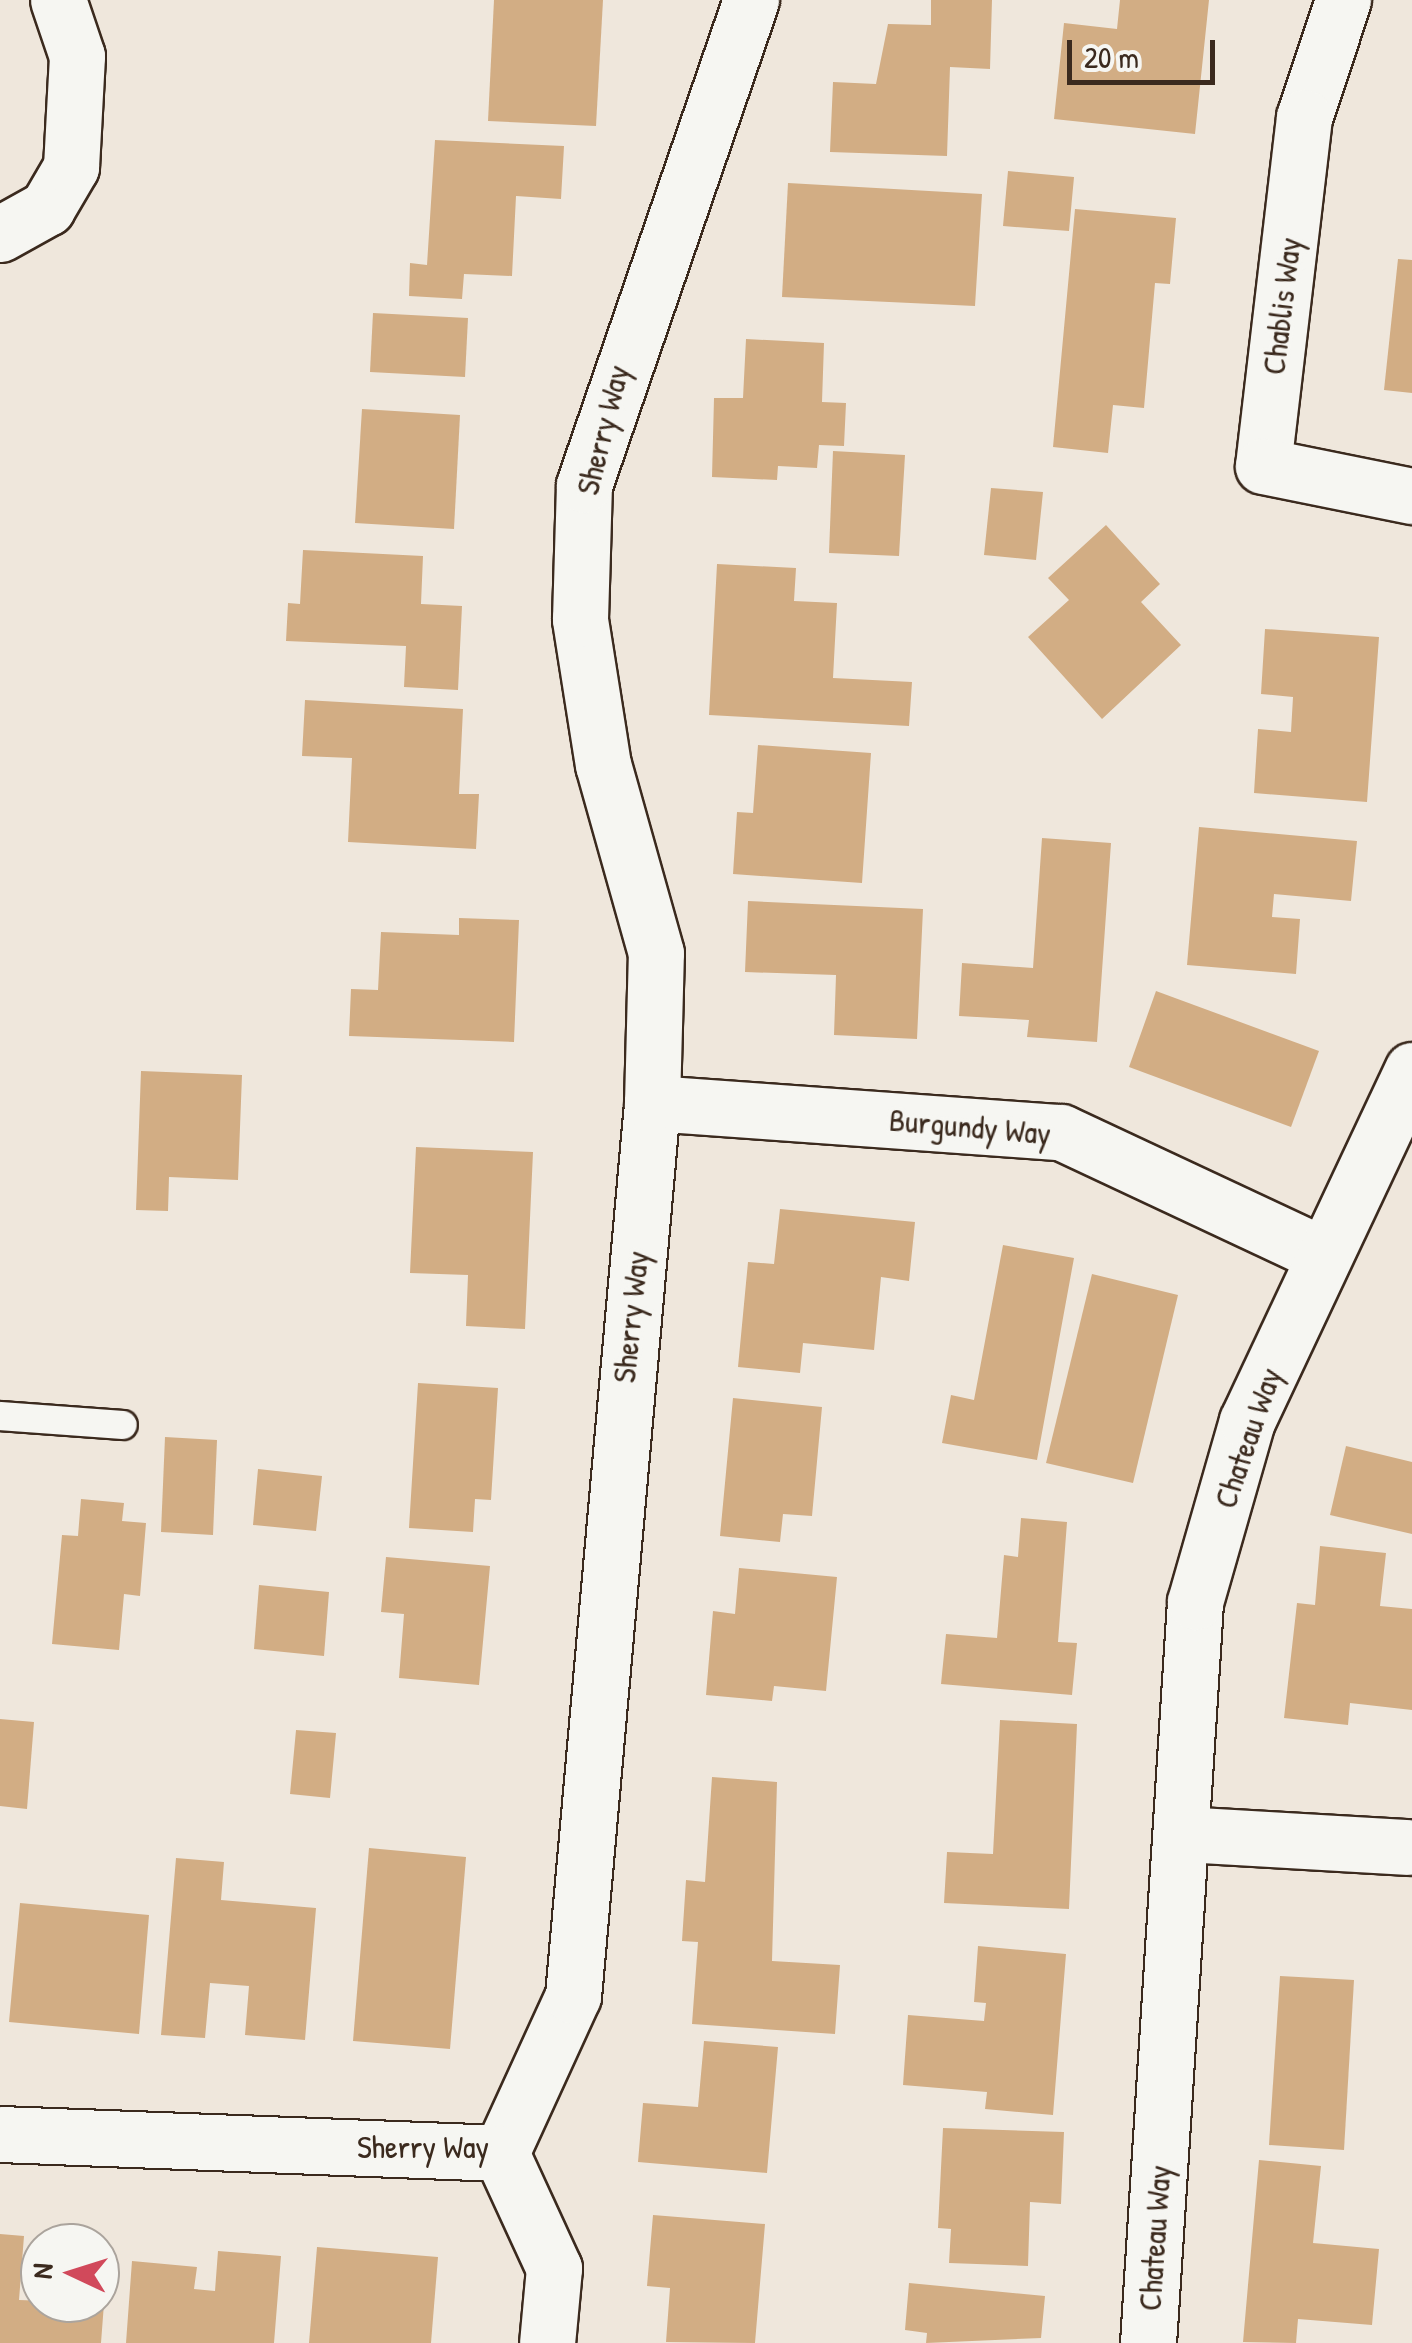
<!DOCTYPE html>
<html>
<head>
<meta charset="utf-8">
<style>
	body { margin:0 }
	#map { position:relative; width:1412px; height:2343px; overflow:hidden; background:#efe7dc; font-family:"Patrick Hand",sans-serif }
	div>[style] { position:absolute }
	.building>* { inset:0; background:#d2ad84 }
	.roads { filter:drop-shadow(2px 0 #3b2a1e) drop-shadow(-2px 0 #3b2a1e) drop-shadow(0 2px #3b2a1e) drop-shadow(0 -2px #3b2a1e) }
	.lane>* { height:28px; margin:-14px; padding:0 14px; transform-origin:14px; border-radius:14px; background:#f6f6f2 }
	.street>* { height:55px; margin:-27.5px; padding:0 27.5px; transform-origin:27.5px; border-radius:27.5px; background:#f6f6f2 }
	span { translate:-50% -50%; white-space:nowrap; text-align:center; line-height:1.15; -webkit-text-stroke:8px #f6f6f2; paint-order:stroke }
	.street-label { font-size:32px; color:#3b2a1e }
	.north { position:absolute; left:20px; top:2223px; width:100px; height:100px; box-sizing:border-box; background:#f6f6f2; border:2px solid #aba49d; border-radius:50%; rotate:274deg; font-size:28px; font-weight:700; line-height:40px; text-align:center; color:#3b2a1e }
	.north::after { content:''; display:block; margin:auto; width:35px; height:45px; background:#d1495b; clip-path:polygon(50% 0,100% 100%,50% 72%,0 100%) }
	.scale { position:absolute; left:1067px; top:40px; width:148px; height:45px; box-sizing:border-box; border:5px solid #3b2a1e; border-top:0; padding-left:12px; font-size:30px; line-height:35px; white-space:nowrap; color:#3b2a1e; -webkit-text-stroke:8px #f6f6f2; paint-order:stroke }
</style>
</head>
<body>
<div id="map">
	<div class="building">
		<div style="clip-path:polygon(494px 0,603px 0,596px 126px,488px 121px)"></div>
		<div style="clip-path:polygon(931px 0,992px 0,990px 69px,950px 67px,947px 156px,830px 152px,833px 82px,876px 84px,888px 24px,931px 25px)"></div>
		<div style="clip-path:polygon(1120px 0,1209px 0,1195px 134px,1054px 119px,1064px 23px,1117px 29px)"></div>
		<div style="clip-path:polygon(435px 140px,564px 146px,561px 199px,516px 196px,512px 276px,464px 274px,462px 299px,409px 296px,410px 263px,427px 265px)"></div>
		<div style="clip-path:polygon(1008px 171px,1074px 177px,1069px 231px,1003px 226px)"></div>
		<div style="clip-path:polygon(788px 183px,982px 194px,975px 306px,782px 297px)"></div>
		<div style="clip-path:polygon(1075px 209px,1176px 218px,1170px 284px,1155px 283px,1144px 408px,1113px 405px,1108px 453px,1053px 447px)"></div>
		<div style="clip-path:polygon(1398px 259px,1412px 260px,1412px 393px,1384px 390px)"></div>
		<div style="clip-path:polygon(373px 313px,468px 318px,465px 377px,370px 372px)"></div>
		<div style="clip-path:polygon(746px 339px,824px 343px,822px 402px,846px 403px,844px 446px,819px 445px,817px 468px,778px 466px,777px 480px,712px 477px,714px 398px,743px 398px)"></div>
		<div style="clip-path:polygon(362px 409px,460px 415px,454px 529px,355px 523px)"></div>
		<div style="clip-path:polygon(833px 451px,905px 455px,899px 556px,829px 553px)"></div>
		<div style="clip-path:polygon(991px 488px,1043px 492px,1036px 560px,984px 555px)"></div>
		<div style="clip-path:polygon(1106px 525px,1160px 584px,1141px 602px,1181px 645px,1102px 719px,1028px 637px,1069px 600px,1048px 578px)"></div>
		<div style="clip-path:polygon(303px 550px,423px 556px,421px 604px,462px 606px,458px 690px,404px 687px,406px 646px,286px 641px,288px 603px,300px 604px)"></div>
		<div style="clip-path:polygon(717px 564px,796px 568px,794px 601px,837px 603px,833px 678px,912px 682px,909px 726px,709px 715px)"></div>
		<div style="clip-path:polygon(1265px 629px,1379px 637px,1367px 802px,1254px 793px,1258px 729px,1291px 732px,1293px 697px,1261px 694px)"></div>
		<div style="clip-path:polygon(305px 700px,463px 709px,459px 794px,479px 794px,476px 849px,348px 842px,352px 758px,302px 756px)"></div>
		<div style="clip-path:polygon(758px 745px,871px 753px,862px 883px,733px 874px,737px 812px,753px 813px)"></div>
		<div style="clip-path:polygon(1199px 827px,1357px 841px,1351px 901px,1274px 894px,1272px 917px,1300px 919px,1296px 974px,1187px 965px)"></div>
		<div style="clip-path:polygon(1042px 838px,1111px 843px,1097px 1042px,1027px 1037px,1029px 1020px,959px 1016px,962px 963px,1033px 968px)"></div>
		<div style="clip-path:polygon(748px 901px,923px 909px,917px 1039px,834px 1035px,836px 975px,745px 972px)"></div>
		<div style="clip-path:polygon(459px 918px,519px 920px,514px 1042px,349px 1036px,351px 989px,378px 990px,381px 932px,459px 935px)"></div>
		<div style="clip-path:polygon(1156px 991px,1319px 1051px,1291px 1127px,1129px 1067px)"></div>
		<div style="clip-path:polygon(141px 1071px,242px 1075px,238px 1180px,169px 1177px,168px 1211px,136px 1210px)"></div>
		<div style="clip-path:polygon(416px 1147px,533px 1152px,525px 1329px,466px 1326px,468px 1275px,410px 1273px)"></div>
		<div style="clip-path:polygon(780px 1209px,915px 1222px,909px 1281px,881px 1277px,874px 1350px,803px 1343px,800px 1373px,738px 1367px,748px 1262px,774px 1264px)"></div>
		<div style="clip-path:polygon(1003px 1245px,1074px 1258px,1037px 1460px,942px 1443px,951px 1395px,974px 1400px)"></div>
		<div style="clip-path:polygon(1092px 1274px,1178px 1295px,1133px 1483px,1046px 1463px)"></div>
		<div style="clip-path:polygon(418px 1383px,498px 1388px,491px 1500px,475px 1499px,473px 1532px,409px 1528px)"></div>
		<div style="clip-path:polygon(733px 1398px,822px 1407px,812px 1516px,783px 1514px,780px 1542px,720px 1536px)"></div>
		<div style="clip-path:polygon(165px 1437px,217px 1440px,213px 1535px,161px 1532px)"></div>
		<div style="clip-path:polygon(1346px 1446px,1412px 1462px,1412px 1534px,1330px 1515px)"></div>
		<div style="clip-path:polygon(258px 1469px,322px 1476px,316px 1531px,253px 1525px)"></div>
		<div style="clip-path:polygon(81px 1499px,124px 1503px,122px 1521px,146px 1523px,140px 1596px,124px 1594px,119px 1650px,52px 1644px,62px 1535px,78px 1536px)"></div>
		<div style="clip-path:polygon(1021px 1518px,1067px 1522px,1058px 1642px,1077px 1643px,1072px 1695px,941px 1684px,946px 1634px,997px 1638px,1004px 1555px,1018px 1557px)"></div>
		<div style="clip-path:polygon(1320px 1546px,1386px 1553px,1380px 1606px,1412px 1609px,1412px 1710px,1350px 1703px,1348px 1725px,1284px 1718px,1297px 1603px,1315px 1605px)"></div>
		<div style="clip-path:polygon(386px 1557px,490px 1566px,479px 1685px,399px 1678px,404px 1614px,381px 1612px)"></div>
		<div style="clip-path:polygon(739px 1568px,837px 1577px,826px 1691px,774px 1686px,772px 1701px,706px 1695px,713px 1611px,735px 1614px)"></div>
		<div style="clip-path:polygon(259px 1585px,329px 1592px,324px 1656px,254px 1649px)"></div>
		<div style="clip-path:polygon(0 1719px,34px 1722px,27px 1809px,0 1806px)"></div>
		<div style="clip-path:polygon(1000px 1720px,1077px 1724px,1069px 1909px,944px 1903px,947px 1852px,993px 1854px)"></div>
		<div style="clip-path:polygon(296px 1730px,336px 1733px,330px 1798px,290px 1794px)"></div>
		<div style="clip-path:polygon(712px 1777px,777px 1782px,772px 1961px,840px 1965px,835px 2034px,692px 2024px,698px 1942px,682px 1941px,686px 1880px,705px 1882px)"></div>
		<div style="clip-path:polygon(369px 1848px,466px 1857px,450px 2049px,353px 2041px)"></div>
		<div style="clip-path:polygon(176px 1858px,224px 1862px,221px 1900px,316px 1908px,305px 2040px,245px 2035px,249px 1986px,210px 1983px,205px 2038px,161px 2035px)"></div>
		<div style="clip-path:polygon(20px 1903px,149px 1915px,139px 2034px,9px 2022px)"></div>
		<div style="clip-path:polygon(978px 1946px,1066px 1954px,1053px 2115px,985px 2109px,987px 2092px,903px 2085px,908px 2015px,984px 2021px,986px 2003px,974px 2002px)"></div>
		<div style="clip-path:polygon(1280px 1976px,1354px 1980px,1344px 2150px,1269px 2145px)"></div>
		<div style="clip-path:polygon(704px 2041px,778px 2047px,767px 2173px,638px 2162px,643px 2103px,698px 2107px)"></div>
		<div style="clip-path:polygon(943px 2128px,1064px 2132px,1061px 2204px,1030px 2202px,1028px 2266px,949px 2263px,951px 2229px,938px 2228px)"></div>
		<div style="clip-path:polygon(1259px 2160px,1321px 2166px,1313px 2243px,1379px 2249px,1372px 2325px,1298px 2319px,1296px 2343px,1243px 2342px)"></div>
		<div style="clip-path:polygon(653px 2215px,765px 2224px,755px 2343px,666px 2342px,670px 2288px,647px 2286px)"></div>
		<div style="clip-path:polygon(0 2234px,24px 2236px,19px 2300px,100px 2303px,100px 2251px,108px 2251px,101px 2343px,0 2343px)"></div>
		<div style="clip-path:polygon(317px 2247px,438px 2257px,431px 2343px,309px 2343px)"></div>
		<div style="clip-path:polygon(218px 2251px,281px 2256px,274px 2343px,126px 2343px,132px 2261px,197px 2267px,194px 2289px,215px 2291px)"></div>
		<div style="clip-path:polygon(909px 2283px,1045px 2296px,1041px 2338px,926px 2343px,927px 2333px,905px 2330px)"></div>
	</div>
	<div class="roads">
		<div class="lane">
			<div style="left:0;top:1416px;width:123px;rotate:4.2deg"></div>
		</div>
		<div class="street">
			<div style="left:1343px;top:0;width:123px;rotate:108.4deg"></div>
			<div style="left:1304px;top:117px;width:351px;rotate:96.7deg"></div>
			<div style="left:1263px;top:466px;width:152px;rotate:11.4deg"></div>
			<div style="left:0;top:234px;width:54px;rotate:-29deg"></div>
			<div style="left:47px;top:208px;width:48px;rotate:-59.7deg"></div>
			<div style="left:71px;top:167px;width:111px;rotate:-86.9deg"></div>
			<div style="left:77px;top:56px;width:59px;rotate:-108.7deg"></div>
			<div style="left:652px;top:1103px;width:410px;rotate:4.1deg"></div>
			<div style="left:1061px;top:1132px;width:289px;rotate:25.1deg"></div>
			<div style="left:1182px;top:1834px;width:226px;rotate:3.3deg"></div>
			<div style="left:0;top:2134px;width:501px;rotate:2.17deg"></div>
			<div style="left:501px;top:2153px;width:173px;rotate:-65.4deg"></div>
			<div style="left:573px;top:1996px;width:896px;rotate:-84.94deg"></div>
			<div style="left:652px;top:1103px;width:150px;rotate:-88.5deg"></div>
			<div style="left:656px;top:953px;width:195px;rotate:-105.7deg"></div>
			<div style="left:603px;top:765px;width:148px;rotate:-99deg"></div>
			<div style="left:580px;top:619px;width:134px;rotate:-88.3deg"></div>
			<div style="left:584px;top:485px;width:513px;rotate:-71deg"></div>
			<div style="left:501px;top:2153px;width:127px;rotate:65.3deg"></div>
			<div style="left:554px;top:2268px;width:75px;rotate:95.3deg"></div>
			<div style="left:1148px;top:2343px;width:742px;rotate:-86.37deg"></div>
			<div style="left:1195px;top:1602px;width:188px;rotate:-74deg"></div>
			<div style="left:1247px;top:1421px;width:388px;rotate:-64.8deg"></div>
		</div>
	</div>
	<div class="street-label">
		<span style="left:1282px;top:306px;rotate:-83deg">Chablis Way</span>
		<span style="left:603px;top:430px;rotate:-76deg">Sherry Way</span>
		<span style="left:970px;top:1127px;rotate:5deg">Burgundy Way</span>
		<span style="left:631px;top:1317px;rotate:-84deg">Sherry Way</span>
		<span style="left:1248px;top:1438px;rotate:-71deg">Chateau Way</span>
		<span style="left:423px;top:2147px">Sherry Way</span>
		<span style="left:1155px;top:2238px;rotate:-86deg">Chateau Way</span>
	</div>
	<div class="north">N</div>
	<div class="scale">20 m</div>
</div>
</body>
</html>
